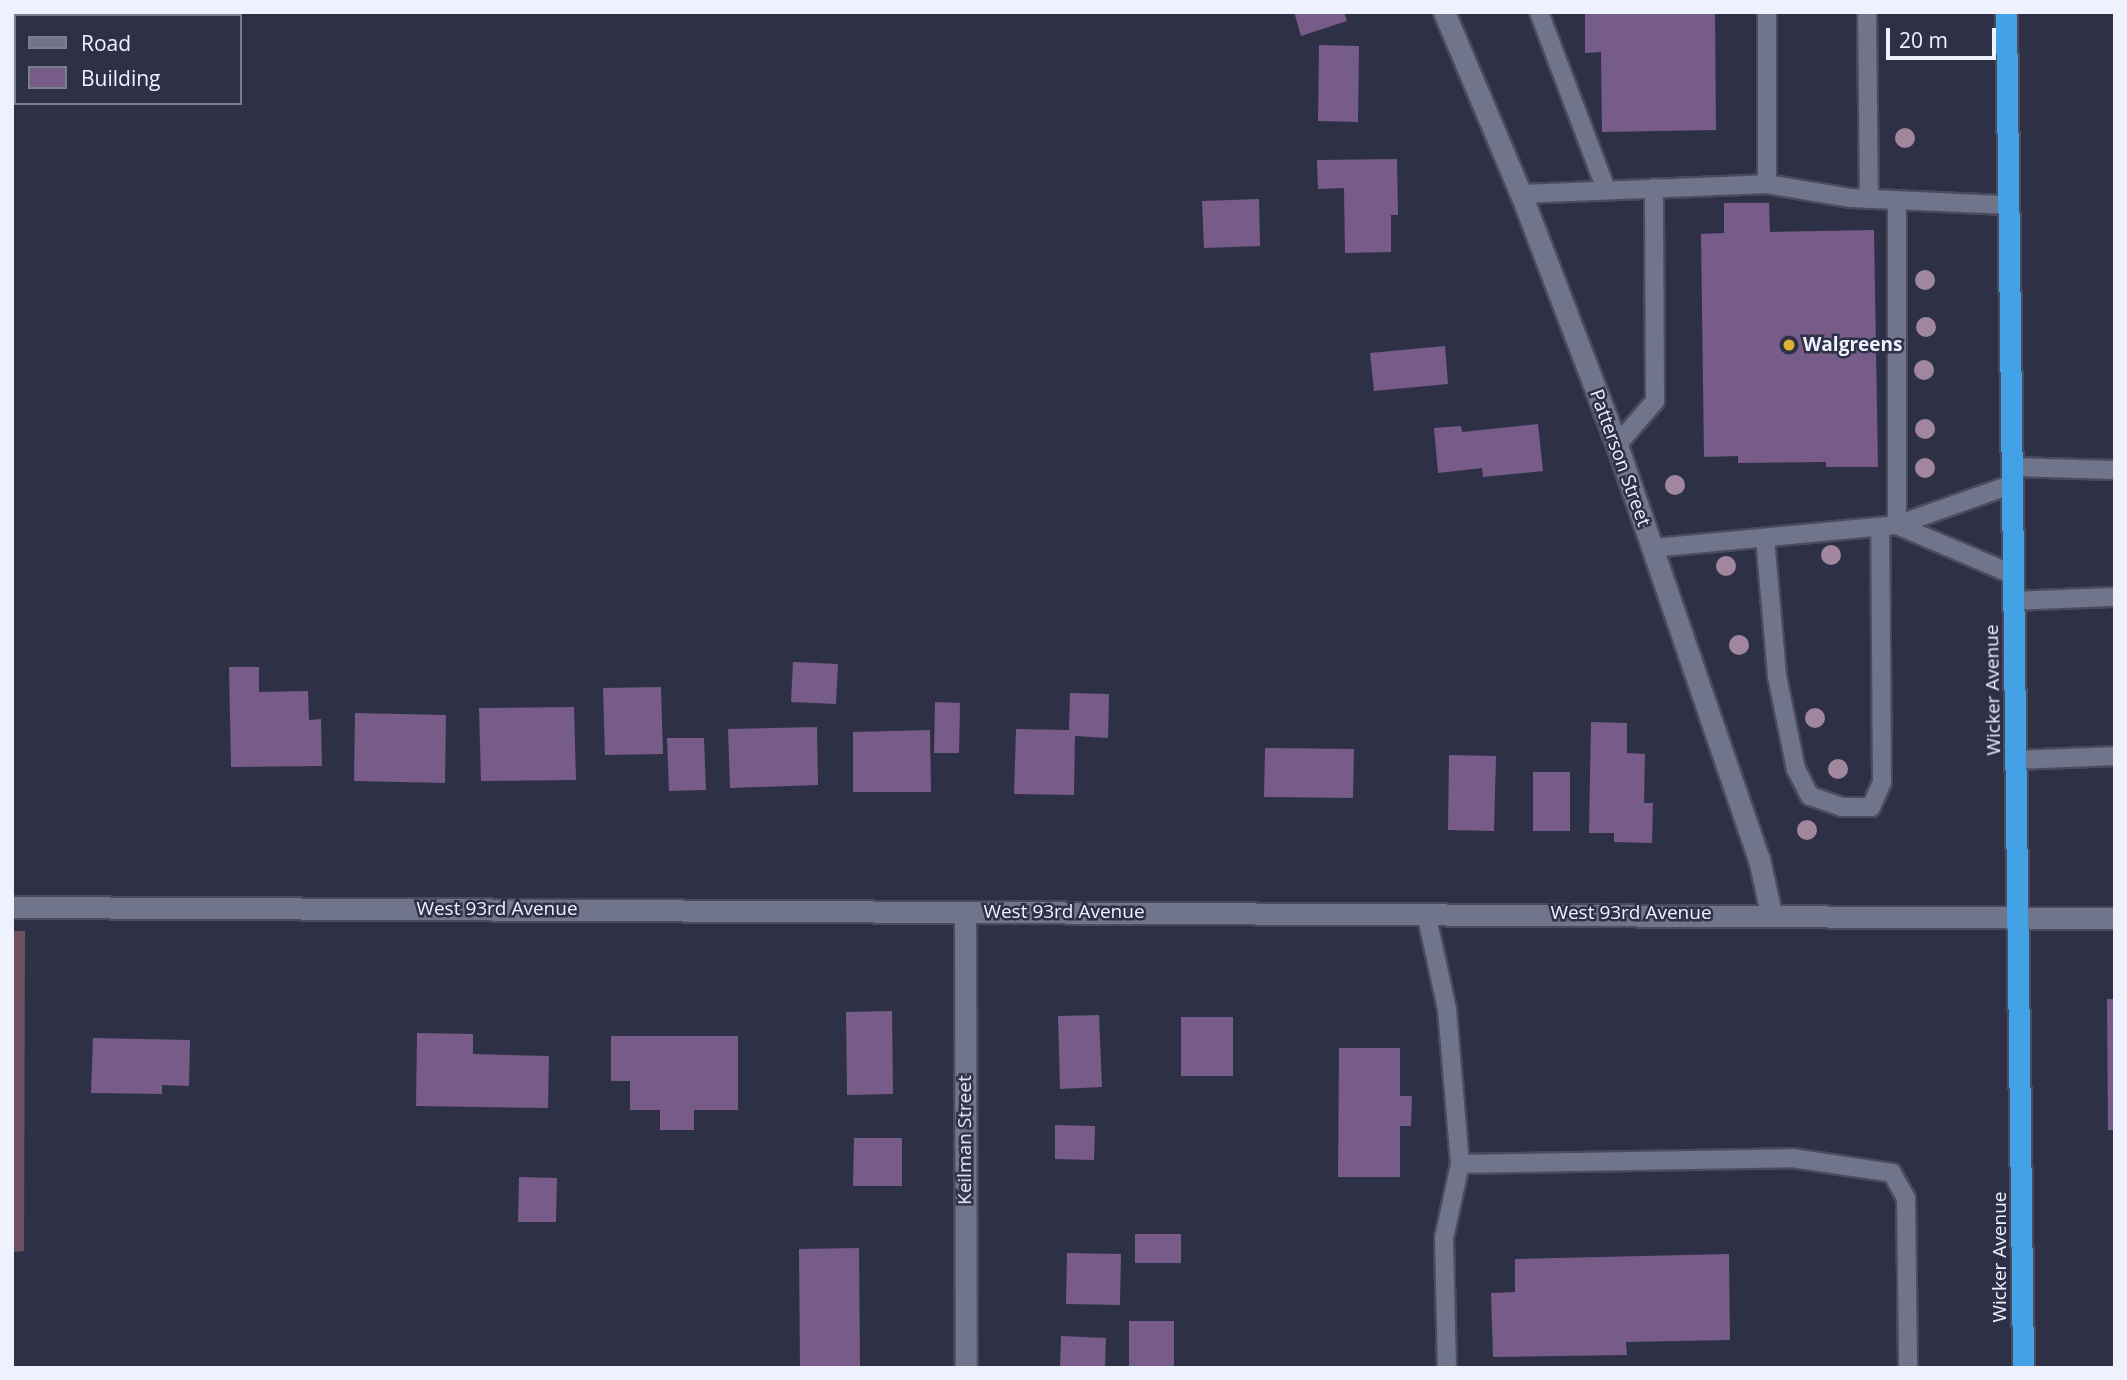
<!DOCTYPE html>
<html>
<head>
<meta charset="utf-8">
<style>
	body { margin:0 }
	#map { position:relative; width:2127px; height:1380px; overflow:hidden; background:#2e3145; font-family:"Open Sans",sans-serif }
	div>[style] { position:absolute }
	.green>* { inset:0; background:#6e5060 }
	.building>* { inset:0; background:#775b89 }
	.roads { filter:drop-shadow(2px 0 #4a4c5e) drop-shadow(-2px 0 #4a4c5e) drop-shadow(0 2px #4a4c5e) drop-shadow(0 -2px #4a4c5e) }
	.lane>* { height:18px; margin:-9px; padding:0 9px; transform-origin:9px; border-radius:9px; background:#71758c }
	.street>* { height:21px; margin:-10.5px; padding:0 10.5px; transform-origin:10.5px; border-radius:10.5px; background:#71758c }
	.secondary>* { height:21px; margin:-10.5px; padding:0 10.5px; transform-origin:10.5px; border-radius:10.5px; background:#71758c }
	.highway>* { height:21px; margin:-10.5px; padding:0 10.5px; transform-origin:10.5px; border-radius:10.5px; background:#43a1e5 }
	.trees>* { width:20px; height:20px; margin:-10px; border-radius:50%; background:#a1879e }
	.dots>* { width:19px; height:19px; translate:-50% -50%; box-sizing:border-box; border:4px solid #2e3145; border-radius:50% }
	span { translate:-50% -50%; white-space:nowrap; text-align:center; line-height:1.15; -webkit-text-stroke:5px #2e3145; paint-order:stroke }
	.poi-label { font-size:19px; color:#eef1fe; font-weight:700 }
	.left { translate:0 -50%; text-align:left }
	.street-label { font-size:19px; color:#eef1fe }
	.frame { position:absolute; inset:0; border:14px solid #eef1fe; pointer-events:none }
	.legend { position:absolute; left:14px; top:14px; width:228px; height:91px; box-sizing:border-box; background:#2e3145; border:2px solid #7b7e8f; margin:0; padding:9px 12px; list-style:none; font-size:21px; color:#eef1fe }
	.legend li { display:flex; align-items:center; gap:14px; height:35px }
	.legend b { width:35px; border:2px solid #7b7e8f }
	.scale { position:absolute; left:1886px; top:28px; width:110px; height:32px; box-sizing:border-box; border:4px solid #eef1fe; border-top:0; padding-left:9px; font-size:21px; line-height:24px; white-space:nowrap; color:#eef1fe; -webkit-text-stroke:5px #2e3145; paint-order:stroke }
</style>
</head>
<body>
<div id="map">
	<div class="green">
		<div style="clip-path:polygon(12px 931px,25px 931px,24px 1251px,12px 1252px)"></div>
	</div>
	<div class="building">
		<div style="clip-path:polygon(1294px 12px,1344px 12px,1347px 21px,1301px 36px)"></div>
		<div style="clip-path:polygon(1585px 12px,1715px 12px,1716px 130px,1602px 132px,1601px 52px,1585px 53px)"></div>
		<div style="clip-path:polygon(1319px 45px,1359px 46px,1358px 122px,1318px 121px)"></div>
		<div style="clip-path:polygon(1397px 159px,1398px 215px,1391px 215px,1391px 252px,1345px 253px,1344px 188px,1318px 189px,1317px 160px)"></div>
		<div style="clip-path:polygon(1259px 199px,1260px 246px,1204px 248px,1202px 201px)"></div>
		<div style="clip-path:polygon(1724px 203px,1769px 203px,1770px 232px,1874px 230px,1878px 467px,1826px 467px,1826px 462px,1738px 463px,1738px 456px,1704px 457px,1701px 234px,1724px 233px)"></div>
		<div style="clip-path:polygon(1445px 346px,1448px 384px,1374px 391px,1370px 353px)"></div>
		<div style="clip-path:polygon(1538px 424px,1543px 471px,1483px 477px,1482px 468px,1438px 473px,1434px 428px,1461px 426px,1462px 432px)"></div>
		<div style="clip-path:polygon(793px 662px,838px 664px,836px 704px,791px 702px)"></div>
		<div style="clip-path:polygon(229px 667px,259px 667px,259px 692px,308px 691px,309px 720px,321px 719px,322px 766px,231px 767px)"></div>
		<div style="clip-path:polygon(661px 687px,663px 754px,605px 755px,603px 688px)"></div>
		<div style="clip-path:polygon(1070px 693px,1109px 694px,1108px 738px,1075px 736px,1074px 795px,1014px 794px,1016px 729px,1069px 730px)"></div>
		<div style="clip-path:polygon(935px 702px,960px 703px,959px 753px,934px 753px)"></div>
		<div style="clip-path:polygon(574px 707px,576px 780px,481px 781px,479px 708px)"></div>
		<div style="clip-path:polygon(355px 713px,446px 715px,445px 783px,354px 781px)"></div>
		<div style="clip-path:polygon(1591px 722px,1627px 723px,1627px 753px,1645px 754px,1644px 803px,1653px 803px,1652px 843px,1614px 842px,1614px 833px,1589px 833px)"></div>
		<div style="clip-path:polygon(817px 727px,818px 785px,730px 788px,728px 729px)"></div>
		<div style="clip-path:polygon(930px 730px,931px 792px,853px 792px,853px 732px)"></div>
		<div style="clip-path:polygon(667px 738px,704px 738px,706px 790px,669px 791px)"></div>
		<div style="clip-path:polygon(1265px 748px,1354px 749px,1353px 798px,1264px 797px)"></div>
		<div style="clip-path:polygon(1449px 755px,1496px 756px,1494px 831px,1448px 830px)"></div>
		<div style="clip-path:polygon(1533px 772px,1570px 772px,1570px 831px,1533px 831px)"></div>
		<div style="clip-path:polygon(2107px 999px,2115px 999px,2115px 1130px,2108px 1130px)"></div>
		<div style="clip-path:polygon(892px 1011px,893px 1094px,847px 1095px,846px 1012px)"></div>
		<div style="clip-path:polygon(1099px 1015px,1102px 1087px,1060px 1089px,1058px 1016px)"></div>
		<div style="clip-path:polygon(1181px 1017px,1233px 1017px,1233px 1076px,1181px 1076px)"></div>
		<div style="clip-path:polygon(417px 1033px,473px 1034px,473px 1054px,549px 1056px,548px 1108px,416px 1106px)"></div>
		<div style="clip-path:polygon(611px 1036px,738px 1036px,738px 1110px,694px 1110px,694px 1130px,660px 1130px,660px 1110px,630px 1110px,630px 1081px,611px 1081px)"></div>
		<div style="clip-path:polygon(93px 1038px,190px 1040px,189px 1086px,162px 1085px,162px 1094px,91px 1093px)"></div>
		<div style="clip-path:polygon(1339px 1048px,1400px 1048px,1400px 1096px,1412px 1096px,1411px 1126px,1400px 1126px,1400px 1177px,1338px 1177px)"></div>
		<div style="clip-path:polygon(1055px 1125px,1095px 1126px,1094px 1160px,1055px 1159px)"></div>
		<div style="clip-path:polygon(854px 1138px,902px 1138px,902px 1186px,853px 1186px)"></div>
		<div style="clip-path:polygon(519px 1177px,557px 1178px,556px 1222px,518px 1222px)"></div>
		<div style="clip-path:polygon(1135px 1234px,1181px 1234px,1181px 1263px,1135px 1263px)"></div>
		<div style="clip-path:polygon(859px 1248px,860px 1368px,800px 1368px,799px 1249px)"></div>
		<div style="clip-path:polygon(1067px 1253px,1121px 1254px,1120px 1305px,1066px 1304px)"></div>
		<div style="clip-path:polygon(1729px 1254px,1730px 1340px,1626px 1342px,1627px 1355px,1493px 1357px,1491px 1293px,1515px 1292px,1515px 1259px)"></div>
		<div style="clip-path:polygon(1129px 1321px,1174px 1321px,1174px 1367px,1129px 1367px)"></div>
		<div style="clip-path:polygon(1061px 1336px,1106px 1338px,1105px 1368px,1060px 1368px)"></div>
	</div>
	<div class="roads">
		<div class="lane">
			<div style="left:1539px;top:12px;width:189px;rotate:69.3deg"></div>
			<div style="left:1767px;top:12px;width:172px;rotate:90deg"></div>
			<div style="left:1867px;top:12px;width:187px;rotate:89.4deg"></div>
			<div style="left:1521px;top:194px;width:246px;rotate:-2.3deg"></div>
			<div style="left:1767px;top:184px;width:85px;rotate:9.5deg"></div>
			<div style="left:1851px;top:198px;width:157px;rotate:2.6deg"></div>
			<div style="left:1897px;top:200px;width:325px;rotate:90deg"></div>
			<div style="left:1617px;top:445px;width:58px;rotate:-49.2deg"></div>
			<div style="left:1655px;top:401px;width:213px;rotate:-90.3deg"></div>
			<div style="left:2012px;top:467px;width:103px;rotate:1.7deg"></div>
			<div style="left:1897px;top:525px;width:127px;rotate:23.1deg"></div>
			<div style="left:1765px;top:538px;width:139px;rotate:85deg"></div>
			<div style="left:1777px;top:676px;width:95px;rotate:78.5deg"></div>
			<div style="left:1796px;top:769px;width:30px;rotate:63deg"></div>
			<div style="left:1810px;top:796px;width:34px;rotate:19deg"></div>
			<div style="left:1842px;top:807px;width:29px"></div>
			<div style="left:1871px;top:807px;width:27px;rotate:-66deg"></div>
			<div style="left:1882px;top:782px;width:255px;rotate:-90.4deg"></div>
			<div style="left:1653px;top:548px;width:245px;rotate:-5.4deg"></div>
			<div style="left:1897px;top:525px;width:123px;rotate:-19.5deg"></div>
			<div style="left:2014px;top:601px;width:101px;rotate:-2.3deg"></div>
			<div style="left:2017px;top:760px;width:98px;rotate:-2.3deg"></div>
			<div style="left:1426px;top:913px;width:98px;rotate:77.7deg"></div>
			<div style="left:1447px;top:1009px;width:156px;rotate:85.2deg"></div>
			<div style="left:1460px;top:1164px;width:76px;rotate:102.2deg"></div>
			<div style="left:1444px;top:1238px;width:130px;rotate:88.7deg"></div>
			<div style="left:1460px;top:1164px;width:332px;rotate:-1deg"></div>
			<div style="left:1792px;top:1158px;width:101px;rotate:8.5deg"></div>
			<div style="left:1892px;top:1173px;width:29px;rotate:61deg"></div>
			<div style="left:1906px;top:1198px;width:170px;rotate:89.3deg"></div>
		</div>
		<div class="street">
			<div style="left:965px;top:912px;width:456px;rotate:89.9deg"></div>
		</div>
		<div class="secondary">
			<div style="left:1444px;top:12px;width:198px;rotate:67.1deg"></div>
			<div style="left:1521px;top:194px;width:269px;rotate:69.1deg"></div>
			<div style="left:1617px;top:445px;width:438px;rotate:71.1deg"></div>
			<div style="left:1759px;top:859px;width:55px;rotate:77.5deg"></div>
			<div style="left:12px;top:907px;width:2103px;rotate:0.3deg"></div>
		</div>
		<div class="highway">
			<div style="left:2006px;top:12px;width:1356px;rotate:89.28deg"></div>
		</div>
	</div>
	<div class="trees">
		<div style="left:1905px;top:138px"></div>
		<div style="left:1925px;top:280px"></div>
		<div style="left:1926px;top:327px"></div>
		<div style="left:1924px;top:370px"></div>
		<div style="left:1925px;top:429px"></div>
		<div style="left:1925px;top:468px"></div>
		<div style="left:1675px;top:485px"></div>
		<div style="left:1831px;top:555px"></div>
		<div style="left:1726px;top:566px"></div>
		<div style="left:1739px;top:645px"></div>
		<div style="left:1815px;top:718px"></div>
		<div style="left:1838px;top:769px"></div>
		<div style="left:1807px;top:830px"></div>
	</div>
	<div class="dots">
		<div style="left:1789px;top:345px;background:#dfb034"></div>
	</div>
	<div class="poi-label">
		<span class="left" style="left:1803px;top:345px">Walgreens</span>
	</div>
	<div class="street-label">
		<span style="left:1620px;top:458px;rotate:70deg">Patterson Street</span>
		<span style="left:1993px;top:690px;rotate:-91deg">Wicker Avenue</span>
		<span style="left:497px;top:909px">West 93rd Avenue</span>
		<span style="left:1064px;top:912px">West 93rd Avenue</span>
		<span style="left:1631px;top:913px">West 93rd Avenue</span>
		<span style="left:965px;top:1140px;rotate:-90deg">Keilman Street</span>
		<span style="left:2000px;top:1257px;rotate:-90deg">Wicker Avenue</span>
	</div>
	<div class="frame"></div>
	<ul class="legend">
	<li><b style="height:9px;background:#71758c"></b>Road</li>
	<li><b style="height:19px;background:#775b89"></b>Building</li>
	</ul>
	<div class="scale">20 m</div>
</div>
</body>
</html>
